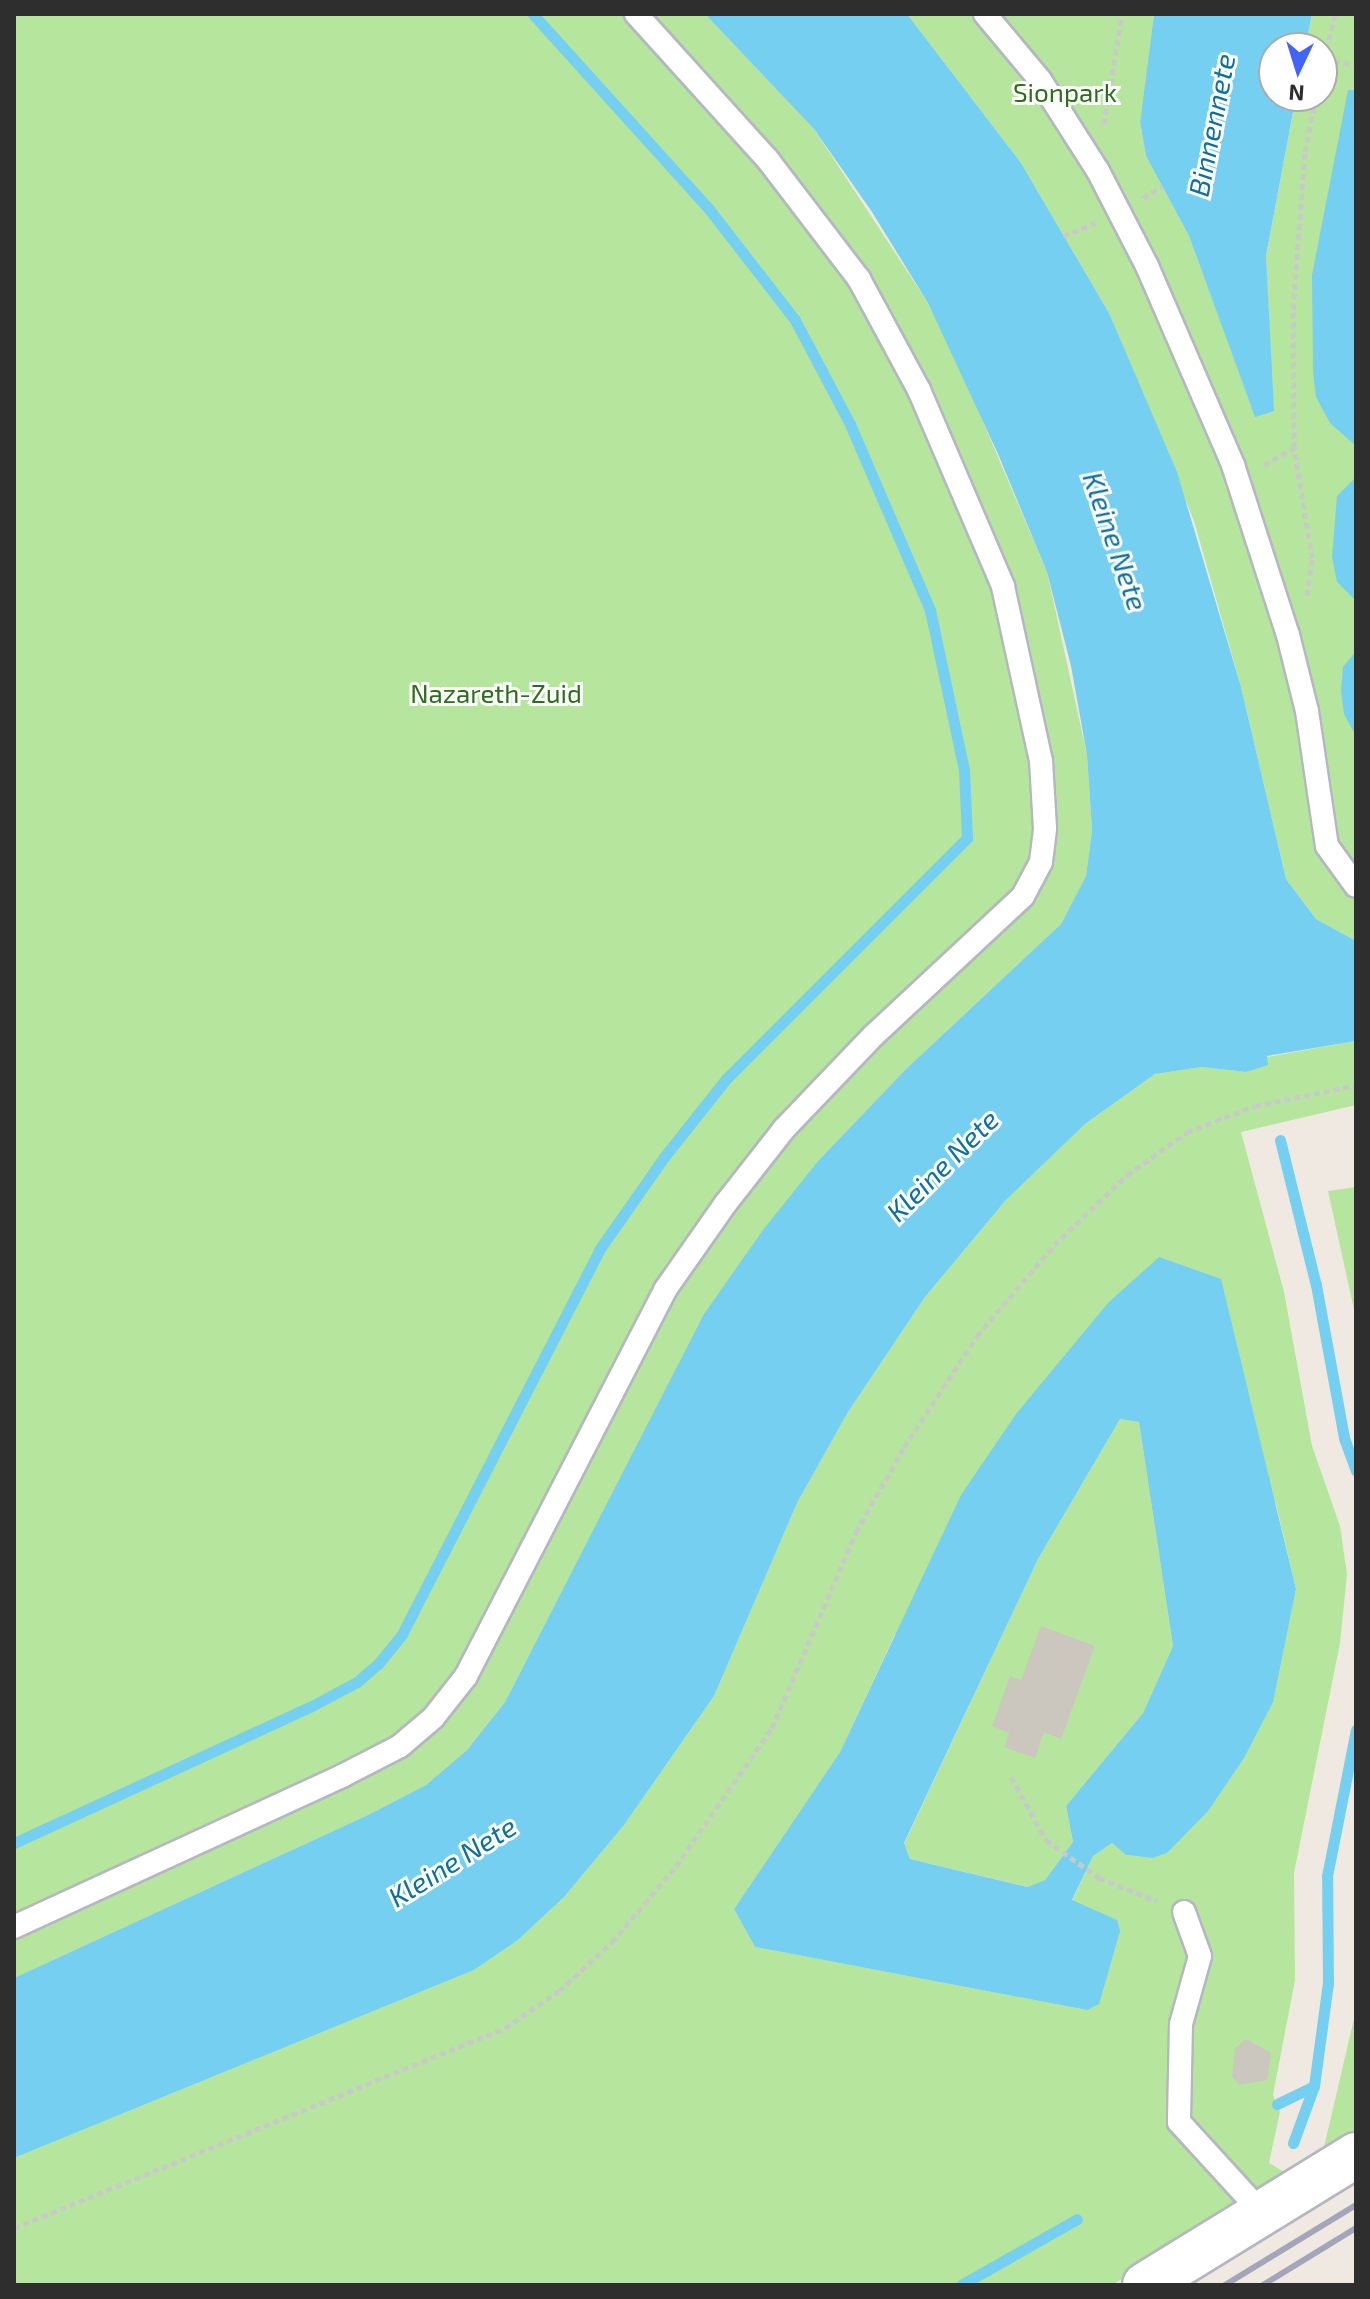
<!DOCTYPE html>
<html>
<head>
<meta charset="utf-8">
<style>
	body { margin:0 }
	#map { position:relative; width:1370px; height:2299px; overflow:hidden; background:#efe9e1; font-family:"Exo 2",sans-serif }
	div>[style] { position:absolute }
	.green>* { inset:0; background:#b6e59e }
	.water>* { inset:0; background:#75cff0 }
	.stream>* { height:11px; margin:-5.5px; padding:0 5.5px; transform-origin:5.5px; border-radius:5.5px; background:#75cff0 }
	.building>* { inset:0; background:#cbc7bf }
	.path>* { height:5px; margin-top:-2.5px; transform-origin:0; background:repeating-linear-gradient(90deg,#c9c9c9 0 6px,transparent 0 10px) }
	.roads { filter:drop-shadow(2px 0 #b4b7c1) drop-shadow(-2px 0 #b4b7c1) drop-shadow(0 2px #b4b7c1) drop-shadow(0 -2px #b4b7c1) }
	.service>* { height:22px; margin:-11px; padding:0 11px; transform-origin:11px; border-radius:11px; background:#fff }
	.minor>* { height:44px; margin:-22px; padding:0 22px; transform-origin:22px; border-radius:22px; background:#fff }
	.rail>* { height:6px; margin:-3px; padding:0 3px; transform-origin:3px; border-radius:3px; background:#a3a6b8 }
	span { translate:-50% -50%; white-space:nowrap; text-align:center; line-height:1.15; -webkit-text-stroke:6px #fff; paint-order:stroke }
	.park-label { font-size:26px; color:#2c6e1b }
	.water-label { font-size:28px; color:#0d6fa3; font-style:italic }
	.frame { position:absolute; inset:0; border:16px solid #2e2e2e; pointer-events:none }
	.north { position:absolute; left:1258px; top:32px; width:80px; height:80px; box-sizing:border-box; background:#fff; border:2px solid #ababab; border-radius:50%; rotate:184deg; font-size:22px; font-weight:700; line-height:32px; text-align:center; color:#2e2e2e }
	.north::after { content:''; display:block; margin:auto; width:28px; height:36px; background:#4264fb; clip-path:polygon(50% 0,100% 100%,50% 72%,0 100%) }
</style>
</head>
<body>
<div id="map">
	<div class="green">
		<div style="clip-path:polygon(14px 14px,705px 14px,814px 129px,928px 303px,961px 370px,1047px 572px,1087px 755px,1092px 830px,1086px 876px,1061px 924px,906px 1069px,819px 1160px,705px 1314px,505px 1702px,467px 1750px,426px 1785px,368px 1815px,14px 1978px)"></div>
		<div style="clip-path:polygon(907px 14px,1154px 14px,1140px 122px,1146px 156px,1189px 236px,1255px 416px,1273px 410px,1266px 256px,1296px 96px,1322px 96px,1322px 48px,1305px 48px,1312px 14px,1356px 14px,1356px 941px,1316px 919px,1286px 879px,1241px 687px,1194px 521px,1109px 313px,1021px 163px)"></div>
		<div style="clip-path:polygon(evenodd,1356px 1041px,1356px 1105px,1241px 1132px,1284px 1292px,1312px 1446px,1340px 1526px,1347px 1574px,1340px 1643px,1294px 1873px,1295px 1980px,1273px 2095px,1280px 2112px,1269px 2163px,1289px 2175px,1303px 2169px,1324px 2147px,1356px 2010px,1356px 2137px,1303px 2169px,1112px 2285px,14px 2285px,14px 2158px,474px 1970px,518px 1940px,564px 1897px,624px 1825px,714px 1696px,797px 1503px,848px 1412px,925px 1297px,1006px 1200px,1085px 1124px,1155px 1074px,1202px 1067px,1247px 1072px,1267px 1057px,1356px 1041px,1159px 1257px,1276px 1504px,1296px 1589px,1272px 1702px,1167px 1853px,1153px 1858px,1126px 1855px,1112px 1843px,1093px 1856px,1072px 1901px,1087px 2010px,755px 1947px,734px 1909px,840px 1752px,894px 1636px,1159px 1257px)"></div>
		<div style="clip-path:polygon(1356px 1187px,1356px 1319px,1328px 1191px)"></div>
		<div style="clip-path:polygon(1120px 1419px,1139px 1422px,1173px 1646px,1143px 1713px,1066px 1806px,1073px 1842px,1045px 1880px,1029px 1887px,910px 1859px,904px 1844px,1038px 1559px)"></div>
	</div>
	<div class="water">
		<div style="clip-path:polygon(705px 14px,907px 14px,1021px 163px,1109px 313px,1177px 472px,1241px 687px,1286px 879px,1316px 919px,1356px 941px,1356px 1041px,1267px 1056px,1268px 1065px,1246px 1072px,1202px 1067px,1155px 1074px,1085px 1124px,1006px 1200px,925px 1297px,848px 1412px,797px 1503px,714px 1696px,624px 1825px,564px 1897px,518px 1940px,474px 1970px,14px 2158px,14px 1978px,368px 1815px,426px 1785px,467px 1750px,505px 1702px,704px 1314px,763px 1230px,819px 1160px,906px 1069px,1061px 924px,1086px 876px,1092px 830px,1087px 755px,1071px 666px,1047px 572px,998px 454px,928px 303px,872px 212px,814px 129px)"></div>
		<div style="clip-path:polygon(1154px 14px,1312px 14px,1305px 48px,1274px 48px,1274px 96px,1296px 96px,1266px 256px,1274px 411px,1255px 417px,1189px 236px,1146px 156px,1140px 122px)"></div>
		<div style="clip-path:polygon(1348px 90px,1356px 90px,1356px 446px,1330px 423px,1316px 397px,1313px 372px,1312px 275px)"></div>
		<div style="clip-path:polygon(1356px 477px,1356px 601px,1337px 582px,1332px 557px,1337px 496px)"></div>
		<div style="clip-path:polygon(1356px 651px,1356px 736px,1344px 714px,1341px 691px,1343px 667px)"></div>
		<div style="clip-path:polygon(evenodd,1159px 1257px,1221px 1279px,1296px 1589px,1273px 1702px,1244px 1758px,1208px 1811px,1167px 1853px,1153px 1858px,1126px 1855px,1112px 1843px,1093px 1856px,1072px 1900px,1117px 1920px,1120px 1931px,1099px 2004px,1087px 2010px,755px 1947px,734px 1909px,840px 1752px,961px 1495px,1016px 1414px,1108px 1303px,1159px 1257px,1120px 1419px,1139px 1422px,1173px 1646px,1143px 1713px,1066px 1806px,1073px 1842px,1045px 1880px,1028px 1887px,910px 1859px,904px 1843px,1038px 1559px,1120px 1419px)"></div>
	</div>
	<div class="stream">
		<div style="left:1280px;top:1140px;width:149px;rotate:76.1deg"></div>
		<div style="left:1316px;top:1285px;width:156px;rotate:79.6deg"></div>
		<div style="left:1344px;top:1438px;width:35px;rotate:70deg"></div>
		<div style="left:14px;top:1843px;width:324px;rotate:-24.7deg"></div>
		<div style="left:308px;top:1708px;width:55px;rotate:-28deg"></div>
		<div style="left:357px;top:1682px;width:28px;rotate:-41deg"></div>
		<div style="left:378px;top:1664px;width:38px;rotate:-51deg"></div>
		<div style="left:402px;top:1634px;width:432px;rotate:-62.8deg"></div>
		<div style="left:599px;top:1250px;width:113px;rotate:-55deg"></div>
		<div style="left:664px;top:1157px;width:100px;rotate:-51.5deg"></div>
		<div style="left:726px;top:1079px;width:341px;rotate:-45deg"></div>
		<div style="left:967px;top:838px;width:68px;rotate:-92.5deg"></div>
		<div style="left:964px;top:770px;width:164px;rotate:-102deg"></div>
		<div style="left:930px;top:610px;width:202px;rotate:-113.3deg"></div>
		<div style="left:850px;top:424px;width:118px;rotate:-117.9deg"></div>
		<div style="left:795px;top:320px;width:140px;rotate:-127.8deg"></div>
		<div style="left:709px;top:209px;width:263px;rotate:-132.1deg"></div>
		<div style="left:1277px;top:2104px;width:41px;rotate:-25.9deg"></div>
		<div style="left:1293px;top:2143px;width:61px;rotate:-69.8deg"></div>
		<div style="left:1314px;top:2086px;width:104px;rotate:-82.3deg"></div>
		<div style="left:1328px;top:1983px;width:107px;rotate:-90.5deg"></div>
		<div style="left:1327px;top:1876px;width:149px;rotate:-78.8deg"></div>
		<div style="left:961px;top:2285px;width:133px;rotate:-29.6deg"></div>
	</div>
	<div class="building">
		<div style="clip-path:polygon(1041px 1626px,1095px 1646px,1061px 1739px,1044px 1732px,1035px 1758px,1004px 1747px,1009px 1733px,992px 1726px,1010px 1676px,1021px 1680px)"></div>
		<div style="clip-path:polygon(1246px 2039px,1271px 2053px,1267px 2080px,1239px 2085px,1232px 2076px,1235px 2048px)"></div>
	</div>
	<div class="path">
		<div style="left:1324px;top:59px;width:33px;rotate:11deg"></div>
		<div style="left:1322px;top:69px;width:57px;rotate:-76.7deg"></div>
		<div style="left:1104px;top:124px;width:111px;rotate:-80.7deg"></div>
		<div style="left:1143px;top:198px;width:23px;rotate:-31deg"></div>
		<div style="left:1063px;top:236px;width:35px;rotate:-22deg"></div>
		<div style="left:1264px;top:465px;width:34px;rotate:-30deg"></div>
		<div style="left:1307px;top:595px;width:37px;rotate:-82deg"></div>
		<div style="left:1312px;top:558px;width:111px;rotate:-99.3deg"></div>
		<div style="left:1294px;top:448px;width:139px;rotate:-90.4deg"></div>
		<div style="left:1293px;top:309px;width:157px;rotate:-85.6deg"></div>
		<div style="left:1305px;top:152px;width:57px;rotate:-78.9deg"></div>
		<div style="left:1011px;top:1777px;width:72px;rotate:60.9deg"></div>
		<div style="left:1046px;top:1840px;width:65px;rotate:35.6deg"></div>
		<div style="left:1099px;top:1878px;width:62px;rotate:21.6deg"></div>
		<div style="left:14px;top:2228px;width:530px;rotate:-22.16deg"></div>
		<div style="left:505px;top:2028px;width:65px;rotate:-34.4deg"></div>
		<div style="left:559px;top:1991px;width:72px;rotate:-42.8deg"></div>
		<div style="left:612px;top:1942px;width:99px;rotate:-49.9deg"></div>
		<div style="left:676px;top:1866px;width:168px;rotate:-55.2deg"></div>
		<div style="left:772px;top:1728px;width:213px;rotate:-66.8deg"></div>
		<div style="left:856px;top:1532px;width:98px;rotate:-60.5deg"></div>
		<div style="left:904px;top:1447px;width:133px;rotate:-56.7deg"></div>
		<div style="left:977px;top:1336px;width:119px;rotate:-49.8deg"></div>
		<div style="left:1054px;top:1245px;width:101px;rotate:-43.8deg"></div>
		<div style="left:1127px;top:1175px;width:74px;rotate:-35.6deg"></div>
		<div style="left:1187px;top:1132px;width:73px;rotate:-20.9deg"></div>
		<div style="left:1255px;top:1106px;width:103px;rotate:-11.7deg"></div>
	</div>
	<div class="roads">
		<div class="service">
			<div style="left:985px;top:14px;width:86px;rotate:50.2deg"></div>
			<div style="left:1040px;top:80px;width:108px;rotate:57.5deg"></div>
			<div style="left:1098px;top:171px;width:107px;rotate:62.7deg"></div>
			<div style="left:1147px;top:266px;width:217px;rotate:66.6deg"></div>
			<div style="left:1233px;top:465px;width:179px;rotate:72.1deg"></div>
			<div style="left:1288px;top:635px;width:78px;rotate:76deg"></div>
			<div style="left:1307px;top:711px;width:136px;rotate:81.6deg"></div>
			<div style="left:1327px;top:846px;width:49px;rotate:54.1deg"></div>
			<div style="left:1184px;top:1912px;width:47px;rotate:70deg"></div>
			<div style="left:1200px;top:1956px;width:71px;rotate:105.6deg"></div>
			<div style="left:1181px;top:2024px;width:98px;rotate:91.2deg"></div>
			<div style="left:1179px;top:2122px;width:123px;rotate:47.6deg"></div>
			<div style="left:14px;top:1927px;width:361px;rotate:-24.7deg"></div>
			<div style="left:342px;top:1776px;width:65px;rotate:-27.3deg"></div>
			<div style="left:400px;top:1746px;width:43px;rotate:-40.3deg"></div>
			<div style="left:433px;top:1718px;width:53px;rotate:-51.8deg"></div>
			<div style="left:466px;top:1676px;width:434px;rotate:-62.7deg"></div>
			<div style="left:665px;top:1290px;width:106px;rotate:-55deg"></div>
			<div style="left:726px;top:1203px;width:94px;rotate:-51.9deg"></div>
			<div style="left:784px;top:1129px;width:129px;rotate:-46.3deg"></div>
			<div style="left:873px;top:1036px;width:205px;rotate:-43deg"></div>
			<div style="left:1023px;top:896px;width:38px;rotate:-62deg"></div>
			<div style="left:1041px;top:862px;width:34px;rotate:-83deg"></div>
			<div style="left:1045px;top:828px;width:67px;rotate:-93.4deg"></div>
			<div style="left:1041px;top:761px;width:179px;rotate:-102.3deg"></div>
			<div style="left:1003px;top:586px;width:213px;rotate:-113.2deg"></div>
			<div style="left:919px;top:390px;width:126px;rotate:-118.4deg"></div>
			<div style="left:859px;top:279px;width:150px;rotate:-127.4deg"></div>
			<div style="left:768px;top:160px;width:197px;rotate:-132.1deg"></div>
		</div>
		<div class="minor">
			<div style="left:1145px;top:2285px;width:248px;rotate:-31.6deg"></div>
		</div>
	</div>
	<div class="rail">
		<div style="left:1225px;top:2285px;width:153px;rotate:-31.4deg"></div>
		<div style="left:1263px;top:2285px;width:109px;rotate:-31.5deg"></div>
	</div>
	<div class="park-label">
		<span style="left:1065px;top:92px">Sionpark</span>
		<span style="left:496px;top:693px">Nazareth-Zuid</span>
	</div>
	<div class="water-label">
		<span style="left:1211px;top:125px;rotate:-79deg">Binnennete</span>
		<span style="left:1116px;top:541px;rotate:71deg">Kleine Nete</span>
		<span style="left:942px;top:1165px;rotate:-45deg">Kleine Nete</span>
		<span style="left:452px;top:1861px;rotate:-32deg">Kleine Nete</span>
	</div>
	<div class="frame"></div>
	<div class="north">N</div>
</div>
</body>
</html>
